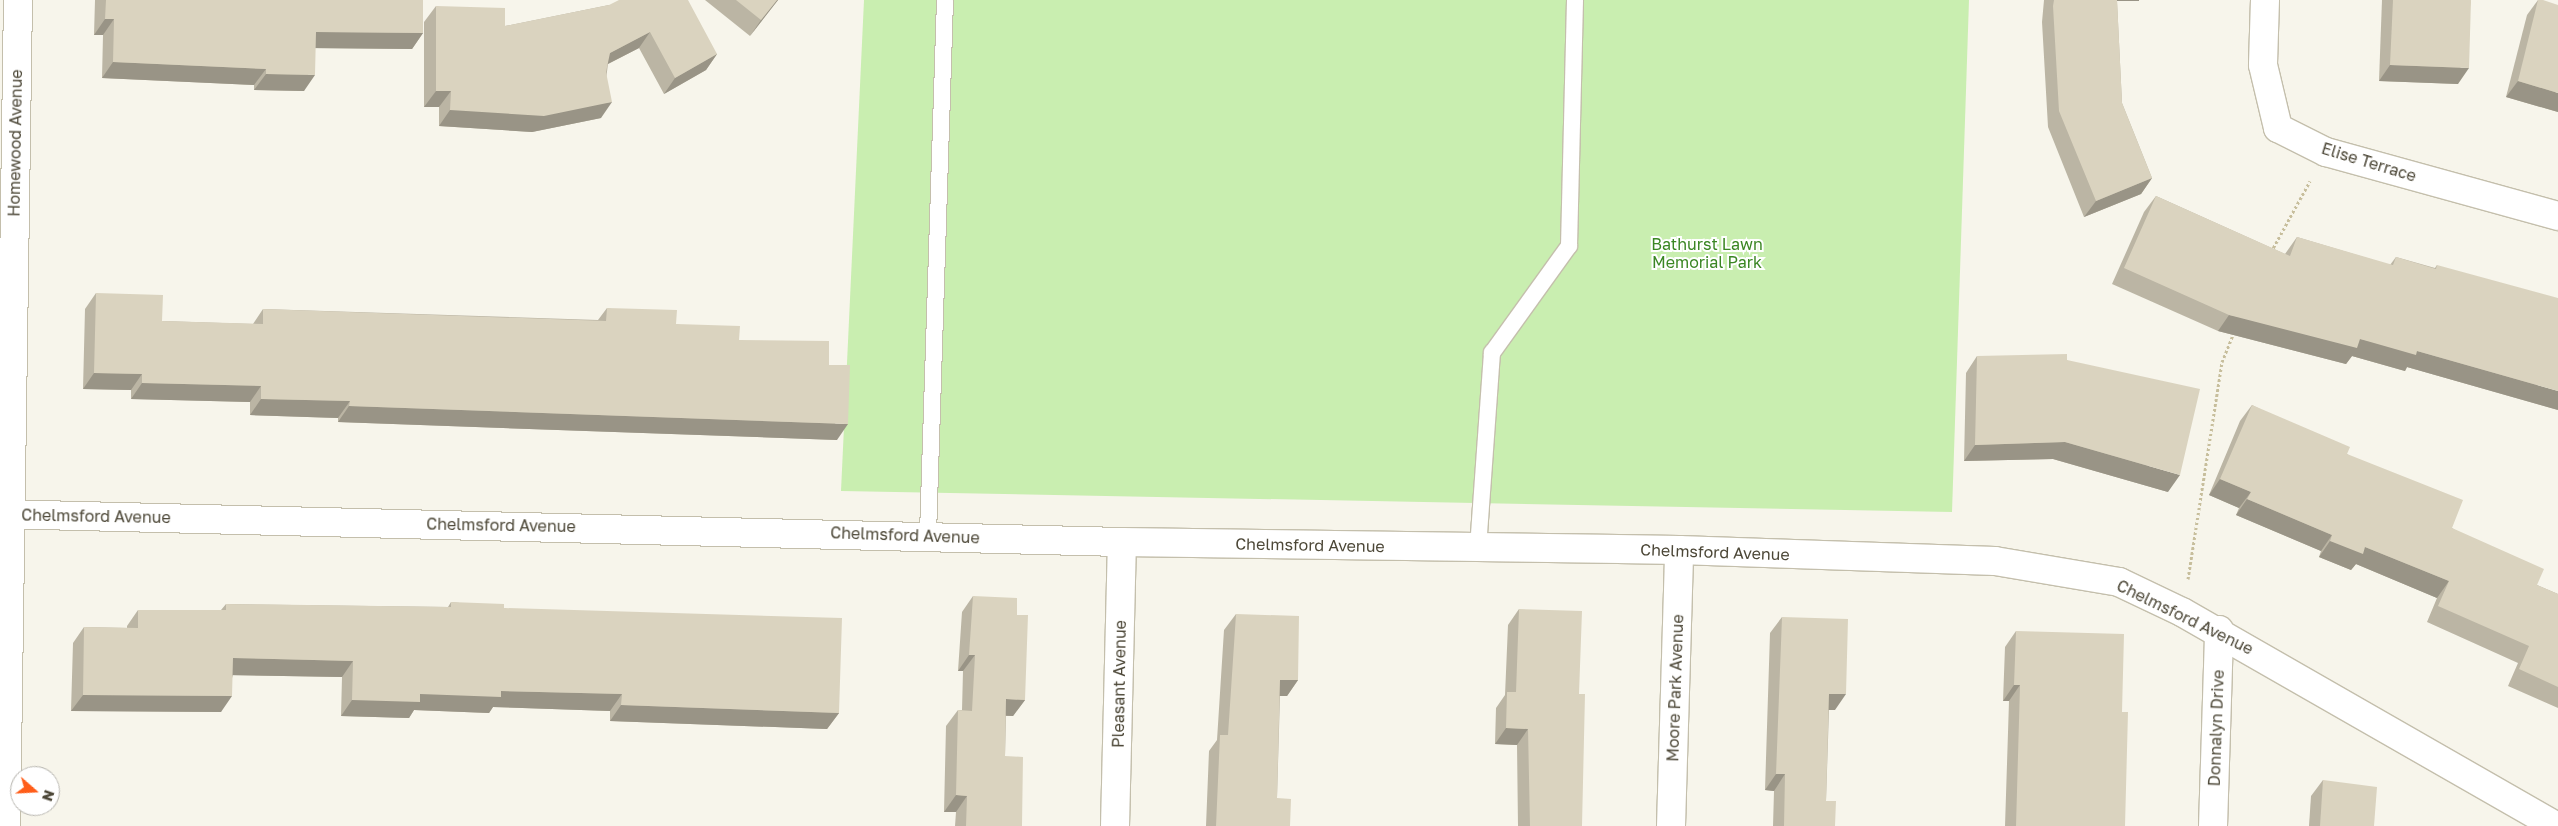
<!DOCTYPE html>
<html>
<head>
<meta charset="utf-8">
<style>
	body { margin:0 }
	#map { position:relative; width:2558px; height:826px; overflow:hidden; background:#f7f5eb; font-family:"Golos Text",sans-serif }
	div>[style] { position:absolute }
	.green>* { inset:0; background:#c9eeb0 }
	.path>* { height:3px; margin-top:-1.5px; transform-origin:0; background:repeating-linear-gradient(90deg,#c7be9c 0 2.5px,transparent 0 5px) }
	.roads { filter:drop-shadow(1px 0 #c4bfac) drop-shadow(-1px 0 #c4bfac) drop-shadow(0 1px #c4bfac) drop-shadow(0 -1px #c4bfac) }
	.lane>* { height:16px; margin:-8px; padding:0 8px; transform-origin:8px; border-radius:8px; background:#fff }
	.street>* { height:28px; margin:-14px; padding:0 14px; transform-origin:14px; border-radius:14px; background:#fff }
	.wall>* { inset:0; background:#bbb5a4 }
	.shaded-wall>* { inset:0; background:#999486 }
	.building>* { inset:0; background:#dad3bf }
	span { translate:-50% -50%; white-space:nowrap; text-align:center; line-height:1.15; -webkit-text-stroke:4px #fff; paint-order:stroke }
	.street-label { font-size:16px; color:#4c4737 }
	.park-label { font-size:16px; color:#3a8623 }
	.north { position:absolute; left:10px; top:766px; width:50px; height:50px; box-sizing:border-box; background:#fff; border:1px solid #b7b5af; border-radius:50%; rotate:109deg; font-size:14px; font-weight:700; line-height:20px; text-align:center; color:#4c4737 }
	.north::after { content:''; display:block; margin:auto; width:18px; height:22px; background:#ff5d19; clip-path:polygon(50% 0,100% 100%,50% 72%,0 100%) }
</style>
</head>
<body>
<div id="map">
	<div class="green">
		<div style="clip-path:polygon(864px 0,1969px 0,1952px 512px,841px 491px)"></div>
	</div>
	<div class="path">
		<div style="left:2271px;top:252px;width:81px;rotate:-61.2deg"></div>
		<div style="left:2188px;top:579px;width:220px;rotate:-81.1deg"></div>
		<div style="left:2222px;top:362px;width:31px;rotate:-68deg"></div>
	</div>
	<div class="roads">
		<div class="lane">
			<div style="left:928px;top:535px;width:535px;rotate:-88.18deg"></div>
			<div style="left:1478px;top:548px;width:196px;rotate:-85.9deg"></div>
			<div style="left:1492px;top:353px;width:132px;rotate:-54.3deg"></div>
			<div style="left:1569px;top:246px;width:246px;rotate:-88.6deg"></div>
		</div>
		<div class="street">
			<div style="left:2265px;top:0;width:65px;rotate:91.8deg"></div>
			<div style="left:2263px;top:65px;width:65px;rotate:76.6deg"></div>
			<div style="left:2278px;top:128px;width:54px;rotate:26.6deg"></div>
			<div style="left:2326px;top:152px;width:241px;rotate:15.4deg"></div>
			<div style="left:0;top:514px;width:1122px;rotate:1.43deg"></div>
			<div style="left:1122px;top:542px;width:557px;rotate:0.82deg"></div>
			<div style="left:1679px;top:550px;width:316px;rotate:2deg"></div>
			<div style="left:1995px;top:561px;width:126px;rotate:9.6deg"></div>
			<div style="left:2119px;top:582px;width:70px;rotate:25.5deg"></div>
			<div style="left:2182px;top:612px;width:430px;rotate:29.8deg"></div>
			<div style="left:6px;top:826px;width:826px;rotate:-89.17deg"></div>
			<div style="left:1115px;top:826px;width:284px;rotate:-88.6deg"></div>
			<div style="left:1671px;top:826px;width:276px;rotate:-88.3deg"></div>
			<div style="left:2213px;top:826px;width:196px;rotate:-88.2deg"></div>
		</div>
	</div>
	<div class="wall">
		<div style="clip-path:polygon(95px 0,423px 0,423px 33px,412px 49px,315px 48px,304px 91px,254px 90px,254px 85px,102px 78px,103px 35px,94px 35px)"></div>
		<div style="clip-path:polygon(705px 0,778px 0,750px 36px)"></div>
		<div style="clip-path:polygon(2044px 0,2139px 0,2139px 1px,2117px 1px,2122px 103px,2152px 178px,2141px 194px,2084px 217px,2048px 127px,2042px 22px)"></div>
		<div style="clip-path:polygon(2382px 0,2471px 0,2458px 84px,2379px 81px)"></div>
		<div style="clip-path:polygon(2538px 0,2543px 0,2558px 112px,2506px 97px,2527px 15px)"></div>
		<div style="clip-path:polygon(609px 5px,717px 54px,706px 70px,664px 94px,639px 48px,608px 64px,601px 118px,532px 132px,439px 126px,439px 107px,424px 107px,424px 22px,436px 6px,505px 26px)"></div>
		<div style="clip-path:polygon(2156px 196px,2285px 254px,2297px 237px,2390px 265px,2396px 257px,2435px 268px,2437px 265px,2558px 410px,2407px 367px,2405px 371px,2352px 356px,2346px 364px,2218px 331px,2112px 284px,2144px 212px)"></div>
		<div style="clip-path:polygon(96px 293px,162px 321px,253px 324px,263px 309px,598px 320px,607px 308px,676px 324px,739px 340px,829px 365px,837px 440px,338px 422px,338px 418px,250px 415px,250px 402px,131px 399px,131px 390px,83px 389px,85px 309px)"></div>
		<div style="clip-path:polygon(1977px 356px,2067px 360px,2168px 492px,2053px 459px,1964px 461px,1966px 373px)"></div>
		<div style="clip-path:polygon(2252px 405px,2347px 454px,2452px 528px,2537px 585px,2558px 594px,2558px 708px,2508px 686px,2518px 663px,2427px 622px,2437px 598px,2356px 564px,2351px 570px,2319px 557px,2321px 551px,2236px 515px,2239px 508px,2209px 495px,2240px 421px)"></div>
		<div style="clip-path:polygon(973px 596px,1017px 615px,1025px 700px,1013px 716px,1006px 716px,1005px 756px,1022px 826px,955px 826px,956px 812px,944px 812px,946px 726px,958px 710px,962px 710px,963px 671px,958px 671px,962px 612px)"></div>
		<div style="clip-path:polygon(451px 602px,504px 608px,839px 713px,827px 729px,610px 721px,610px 711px,493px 707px,489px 713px,414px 710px,409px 718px,341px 716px,342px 677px,233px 675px,221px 712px,71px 711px,73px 643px,84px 627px,127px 628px,127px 626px,138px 610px,221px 610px,226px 604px,448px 607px)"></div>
		<div style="clip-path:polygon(1519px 609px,1579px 694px,1582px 826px,1518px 826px,1517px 745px,1495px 744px,1496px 708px,1505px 695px,1508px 625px)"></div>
		<div style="clip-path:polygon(1236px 614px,1298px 680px,1287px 696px,1280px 696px,1277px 798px,1290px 826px,1206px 826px,1209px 751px,1217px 740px,1224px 630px)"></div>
		<div style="clip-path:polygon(1782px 617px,1835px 710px,1829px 710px,1826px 801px,1835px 826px,1773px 826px,1774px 791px,1765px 790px,1770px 633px)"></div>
		<div style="clip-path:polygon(2016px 631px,2122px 712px,2125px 826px,2005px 826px,2009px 701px,2003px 701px,2005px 647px)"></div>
		<div style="clip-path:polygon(2323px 780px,2374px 826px,2309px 826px,2311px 796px)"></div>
	</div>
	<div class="shaded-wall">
		<div style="clip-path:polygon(777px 0,778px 0,750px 36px,761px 20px)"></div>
		<div style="clip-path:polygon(2105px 0,2139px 0,2139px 1px,2105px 1px)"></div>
		<div style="clip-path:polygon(105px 19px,114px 19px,103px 35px,94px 35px)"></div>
		<div style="clip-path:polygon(316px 32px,423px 33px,412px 49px,304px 48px)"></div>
		<div style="clip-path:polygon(650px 32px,639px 48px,598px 69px,610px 53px)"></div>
		<div style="clip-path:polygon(717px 54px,706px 70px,664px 94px,675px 78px)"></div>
		<div style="clip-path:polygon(113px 62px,266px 69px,254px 85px,102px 78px)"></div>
		<div style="clip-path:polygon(2390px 65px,2469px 68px,2458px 84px,2379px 81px)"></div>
		<div style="clip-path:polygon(266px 74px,315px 75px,304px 91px,254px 90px)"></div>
		<div style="clip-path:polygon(2518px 81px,2558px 93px,2558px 112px,2506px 97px)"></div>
		<div style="clip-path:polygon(436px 91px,451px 91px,439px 107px,424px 107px)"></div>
		<div style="clip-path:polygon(612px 102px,601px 118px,532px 132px,439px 126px,450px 110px)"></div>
		<div style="clip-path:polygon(2152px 178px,2141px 194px,2084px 217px,2096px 201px)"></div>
		<div style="clip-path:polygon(2229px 315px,2360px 339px,2417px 351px,2558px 391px,2558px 410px,2407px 367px,2405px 371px,2352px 356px,2346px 364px,2218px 331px)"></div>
		<div style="clip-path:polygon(94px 373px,142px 374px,131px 390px,83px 389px)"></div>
		<div style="clip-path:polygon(142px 383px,261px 386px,250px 402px,131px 399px)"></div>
		<div style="clip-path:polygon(261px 399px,350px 401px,338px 418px,250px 415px)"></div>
		<div style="clip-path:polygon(349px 406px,848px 424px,837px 440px,338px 422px)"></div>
		<div style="clip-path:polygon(2065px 442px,2180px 475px,2168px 492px,2053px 459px,1964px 461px,1975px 445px)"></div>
		<div style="clip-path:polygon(2220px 479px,2251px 492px,2239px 508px,2209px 495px)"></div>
		<div style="clip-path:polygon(2247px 499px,2332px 535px,2321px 551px,2236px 515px)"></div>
		<div style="clip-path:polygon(2330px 541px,2365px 547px,2449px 581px,2437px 598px,2356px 564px,2351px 570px,2319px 557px)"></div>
		<div style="clip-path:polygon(969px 655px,975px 655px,963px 671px,958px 671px)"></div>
		<div style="clip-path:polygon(233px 658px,353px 661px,342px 677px,222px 675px)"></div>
		<div style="clip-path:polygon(1280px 680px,1298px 680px,1287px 696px,1269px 696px)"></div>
		<div style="clip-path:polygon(2014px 685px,2020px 685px,2009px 701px,2003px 701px)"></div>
		<div style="clip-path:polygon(501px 691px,622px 694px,610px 711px,493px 707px,489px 713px,414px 710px,409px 718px,341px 716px,352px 700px,420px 694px)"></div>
		<div style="clip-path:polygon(1829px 694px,1846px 694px,1835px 710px,1818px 710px)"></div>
		<div style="clip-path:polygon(83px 695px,232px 696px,221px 712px,71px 711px)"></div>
		<div style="clip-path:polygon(1006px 699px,1025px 700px,1013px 716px,995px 715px)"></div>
		<div style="clip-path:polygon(621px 705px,839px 713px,827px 729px,610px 721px)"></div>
		<div style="clip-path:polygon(1506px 728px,1528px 729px,1517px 745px,1495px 744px)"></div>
		<div style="clip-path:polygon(1776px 774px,1785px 774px,1774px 791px,1765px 790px)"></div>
		<div style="clip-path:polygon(956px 795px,967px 796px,956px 812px,944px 812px)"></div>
	</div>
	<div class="building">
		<div style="clip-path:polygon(106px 0,423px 0,423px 33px,316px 32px,315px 75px,266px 74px,266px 69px,113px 62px,114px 19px,105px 19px)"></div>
		<div style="clip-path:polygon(619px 0,688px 0,717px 54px,675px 78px,650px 32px,610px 53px,606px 72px,612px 102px,544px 116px,450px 110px,451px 91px,436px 91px,436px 6px,505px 8px,505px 26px,609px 5px)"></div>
		<div style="clip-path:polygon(736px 0,777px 0,761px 20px)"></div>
		<div style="clip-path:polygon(2054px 0,2117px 0,2122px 103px,2152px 178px,2096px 201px,2059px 111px,2053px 6px)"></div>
		<div style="clip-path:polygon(2393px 0,2471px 0,2469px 68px,2390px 65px)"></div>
		<div style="clip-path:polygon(2538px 0,2543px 0,2558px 5px,2558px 93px,2518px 81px)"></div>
		<div style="clip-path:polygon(2156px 196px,2290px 256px,2297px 237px,2393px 265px,2396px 257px,2436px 269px,2437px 265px,2558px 298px,2558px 391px,2417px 351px,2416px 355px,2360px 339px,2357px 348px,2229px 315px,2124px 268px)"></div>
		<div style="clip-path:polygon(96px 293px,163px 295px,162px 321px,263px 324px,263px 309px,606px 321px,607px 308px,677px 310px,676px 324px,740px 326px,739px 340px,829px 341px,829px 365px,850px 365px,848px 424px,349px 406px,350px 401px,261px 399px,261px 386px,142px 383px,142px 374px,94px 373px)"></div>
		<div style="clip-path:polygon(2067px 354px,2067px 360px,2200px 389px,2180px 475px,2065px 442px,1975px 445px,1977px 356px)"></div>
		<div style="clip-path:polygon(2252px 405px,2350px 447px,2347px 454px,2463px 500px,2452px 528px,2544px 569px,2537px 585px,2558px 594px,2558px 687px,2519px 669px,2529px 646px,2438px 606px,2449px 581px,2365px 547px,2363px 554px,2330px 541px,2332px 535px,2247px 499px,2251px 492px,2220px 479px)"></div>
		<div style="clip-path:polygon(973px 596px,1017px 598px,1017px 615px,1028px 615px,1025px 700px,1006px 699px,1005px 756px,1023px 757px,1022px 826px,966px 826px,967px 796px,956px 795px,958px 710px,972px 711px,975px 655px,969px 655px)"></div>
		<div style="clip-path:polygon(451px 602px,504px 604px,504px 608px,842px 618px,839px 713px,621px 705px,622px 694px,501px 691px,501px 697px,420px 694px,420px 702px,352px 700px,353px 661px,233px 658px,232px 696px,83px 695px,84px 627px,138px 628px,138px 610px,226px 610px,226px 604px,451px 607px)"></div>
		<div style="clip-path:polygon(1519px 609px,1582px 611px,1579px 694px,1585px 694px,1582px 826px,1530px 826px,1528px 729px,1506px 728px,1507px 692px,1516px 692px)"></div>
		<div style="clip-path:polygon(1236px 614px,1299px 616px,1298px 680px,1280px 680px,1277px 798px,1291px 799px,1290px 826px,1216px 826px,1220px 735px,1228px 735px)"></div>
		<div style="clip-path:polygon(1782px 617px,1848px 619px,1846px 694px,1829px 694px,1826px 801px,1836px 801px,1835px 826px,1784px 826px,1785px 774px,1776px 774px)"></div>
		<div style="clip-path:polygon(2016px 631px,2124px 634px,2122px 712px,2128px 712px,2125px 826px,2016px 826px,2020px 685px,2014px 685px)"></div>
		<div style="clip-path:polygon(2323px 780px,2377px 787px,2374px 826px,2320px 826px)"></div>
	</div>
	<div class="street-label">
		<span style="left:15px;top:143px;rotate:-89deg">Homewood Avenue</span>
		<span style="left:2369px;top:162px;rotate:17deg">Elise Terrace</span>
		<span style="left:96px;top:516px;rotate:1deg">Chelmsford Avenue</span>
		<span style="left:501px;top:525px;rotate:1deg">Chelmsford Avenue</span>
		<span style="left:905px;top:535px;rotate:2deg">Chelmsford Avenue</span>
		<span style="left:1310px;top:545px;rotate:1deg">Chelmsford Avenue</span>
		<span style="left:1715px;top:552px;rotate:2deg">Chelmsford Avenue</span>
		<span style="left:2185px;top:617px;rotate:26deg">Chelmsford Avenue</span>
		<span style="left:1119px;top:684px;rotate:-89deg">Pleasant Avenue</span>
		<span style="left:1675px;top:688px;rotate:-88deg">Moore Park Avenue</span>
		<span style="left:2216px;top:728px;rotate:-88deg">Donnalyn Drive</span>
	</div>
	<div class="park-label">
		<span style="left:1707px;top:253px">Bathurst Lawn<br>Memorial Park</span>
	</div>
	<div class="north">N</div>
</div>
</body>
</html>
